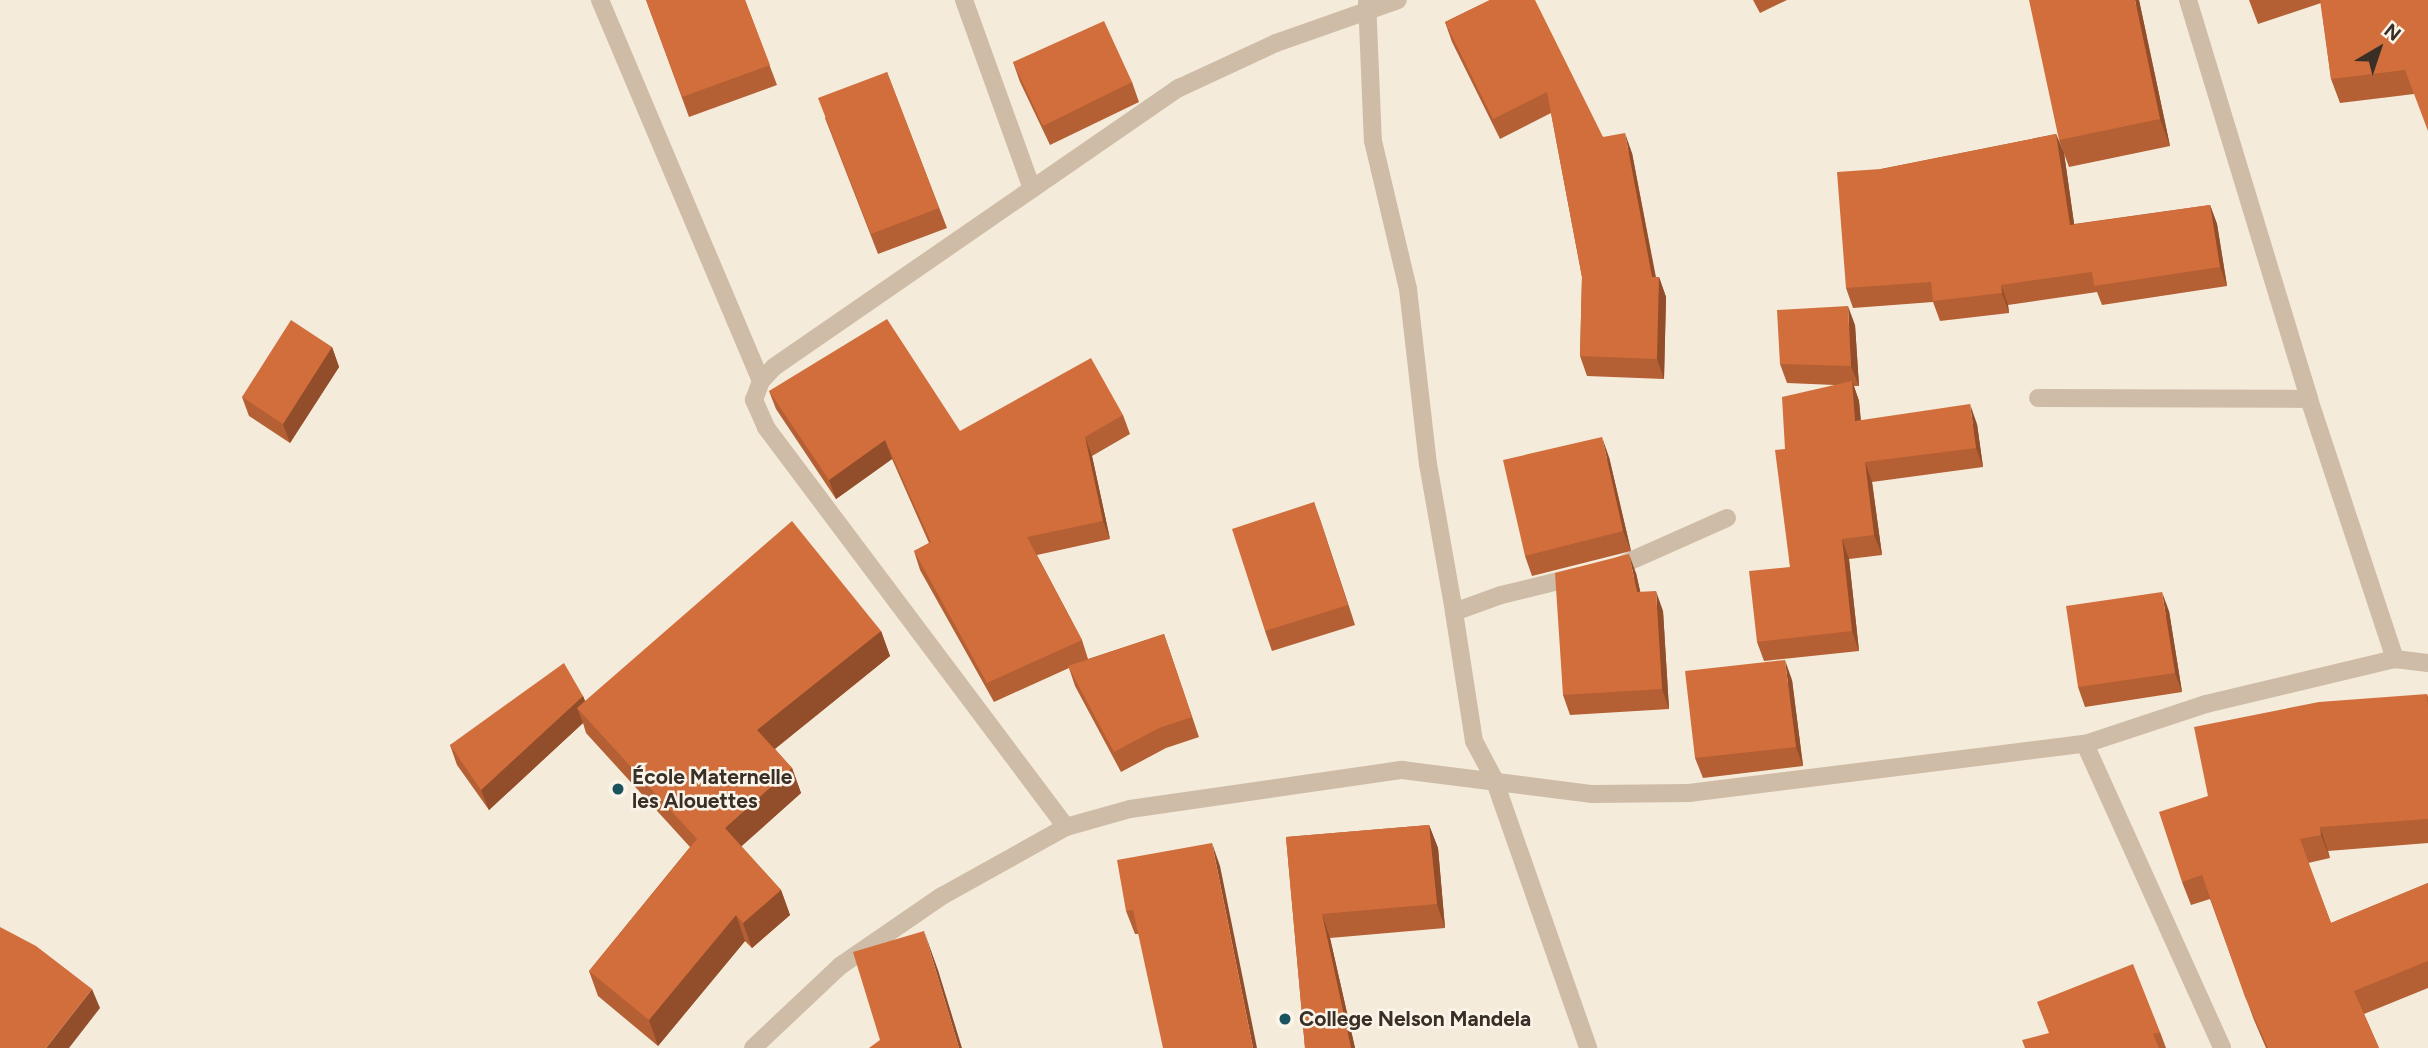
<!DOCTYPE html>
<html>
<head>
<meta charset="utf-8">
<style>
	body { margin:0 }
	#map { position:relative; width:2428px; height:1048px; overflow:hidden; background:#f4ebdb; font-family:Figtree,sans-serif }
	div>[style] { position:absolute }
	.minor>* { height:18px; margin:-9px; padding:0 9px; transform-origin:9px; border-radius:9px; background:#cebca6 }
	.wall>* { inset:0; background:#b45f34 }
	.shaded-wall>* { inset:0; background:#924d2a }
	.building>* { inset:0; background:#d16e3c }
	.dots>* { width:19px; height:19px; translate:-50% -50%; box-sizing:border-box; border:4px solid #fbf4e8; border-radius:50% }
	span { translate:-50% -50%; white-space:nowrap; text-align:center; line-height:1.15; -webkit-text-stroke:5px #fbf4e8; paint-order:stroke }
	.poi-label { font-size:21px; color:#392f27; font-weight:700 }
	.left { translate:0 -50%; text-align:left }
	.north { position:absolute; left:2344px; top:14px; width:70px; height:70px; -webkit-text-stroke:5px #fbf4e8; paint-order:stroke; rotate:39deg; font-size:19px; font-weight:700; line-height:28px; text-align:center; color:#392f27 }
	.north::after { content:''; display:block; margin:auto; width:24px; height:32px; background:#392f27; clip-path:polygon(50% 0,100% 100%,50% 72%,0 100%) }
</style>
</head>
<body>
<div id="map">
	<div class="minor">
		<div style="left:600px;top:0;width:414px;rotate:67.1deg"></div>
		<div style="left:964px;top:0;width:201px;rotate:70.2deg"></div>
		<div style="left:1367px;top:0;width:141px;rotate:87.6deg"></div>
		<div style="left:1373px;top:141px;width:152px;rotate:76.7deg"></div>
		<div style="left:1408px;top:289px;width:176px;rotate:83.5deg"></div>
		<div style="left:1428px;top:464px;width:150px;rotate:80deg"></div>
		<div style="left:2188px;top:0;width:417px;rotate:73.1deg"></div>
		<div style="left:2309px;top:399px;width:274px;rotate:71.7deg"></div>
		<div style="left:2038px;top:398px;width:271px;rotate:0.2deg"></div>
		<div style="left:1610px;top:570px;width:128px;rotate:-24deg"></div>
		<div style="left:1579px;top:576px;width:80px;rotate:166.3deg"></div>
		<div style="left:1501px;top:595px;width:50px;rotate:160.1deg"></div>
		<div style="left:1454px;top:612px;width:131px;rotate:81.2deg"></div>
		<div style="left:1474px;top:741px;width:43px;rotate:62.2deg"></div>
		<div style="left:1494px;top:779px;width:285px;rotate:70.7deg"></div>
		<div style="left:2085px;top:744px;width:333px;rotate:65.7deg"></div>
		<div style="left:1066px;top:827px;width:500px;rotate:-126.9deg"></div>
		<div style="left:766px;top:427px;width:30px;rotate:-114deg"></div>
		<div style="left:754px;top:400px;width:20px;rotate:-70deg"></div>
		<div style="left:761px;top:381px;width:19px;rotate:-47deg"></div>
		<div style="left:774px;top:367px;width:492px;rotate:-34.6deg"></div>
		<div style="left:1179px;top:88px;width:107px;rotate:-24.9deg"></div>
		<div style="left:1276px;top:43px;width:129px;rotate:-19.4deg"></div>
		<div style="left:753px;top:1048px;width:120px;rotate:-43.3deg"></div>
		<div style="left:840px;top:966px;width:124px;rotate:-34.5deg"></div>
		<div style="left:942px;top:896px;width:142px;rotate:-29.1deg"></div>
		<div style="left:1066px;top:827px;width:66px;rotate:-15.7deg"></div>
		<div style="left:1130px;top:809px;width:275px;rotate:-8.2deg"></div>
		<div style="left:1402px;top:770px;width:192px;rotate:7.2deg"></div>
		<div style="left:1592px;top:794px;width:97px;rotate:-0.6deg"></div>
		<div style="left:1689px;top:793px;width:399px;rotate:-7.1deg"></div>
		<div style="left:2085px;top:744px;width:127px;rotate:-18.3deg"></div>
		<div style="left:2206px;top:704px;width:194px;rotate:-13.4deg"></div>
		<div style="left:2395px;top:659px;width:33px;rotate:7deg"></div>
	</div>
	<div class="wall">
		<div style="clip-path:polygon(646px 0,745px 0,777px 85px,689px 117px)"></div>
		<div style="clip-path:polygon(1490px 0,1603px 137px,1632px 153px,1656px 277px,1659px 277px,1666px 297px,1664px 379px,1587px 376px,1580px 356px,1582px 277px,1551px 113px,1500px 139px,1452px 42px,1445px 22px)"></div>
		<div style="clip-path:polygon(1753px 0,1787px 0,1760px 13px)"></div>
		<div style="clip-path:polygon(2139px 0,2170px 146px,2069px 167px,2059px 140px)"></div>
		<div style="clip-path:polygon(2249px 0,2428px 0,2414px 94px,2340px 103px,2331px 79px,2321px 3px,2258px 24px)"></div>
		<div style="clip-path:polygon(1013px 62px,1132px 82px,1139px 102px,1050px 145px,1020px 82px)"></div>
		<div style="clip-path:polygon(887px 72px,947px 228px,878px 254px,825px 118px)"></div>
		<div style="clip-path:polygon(2056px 134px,2064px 153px,2074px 224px,2210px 205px,2217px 224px,2227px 286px,2102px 305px,2097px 292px,2008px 305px,2009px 313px,1940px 321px,1933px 302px,1853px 308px,1846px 288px,1881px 169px)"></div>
		<div style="clip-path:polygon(1855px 325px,1859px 386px,1854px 386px,1859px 401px,1861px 420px,1977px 424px,1983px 467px,1872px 482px,1882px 555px,1849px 559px,1859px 651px,1764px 661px,1757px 642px,1790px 567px,1785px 449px,1835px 385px,1787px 383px,1780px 364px)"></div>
		<div style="clip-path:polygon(332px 347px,339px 367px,290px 443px,249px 416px,242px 397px)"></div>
		<div style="clip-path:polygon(769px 391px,960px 431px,1123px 415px,1130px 434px,1092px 456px,1110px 539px,1037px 555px,1082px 640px,1088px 659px,1164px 634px,1199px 737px,1166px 748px,1121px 772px,1075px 686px,1069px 668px,994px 702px,920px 570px,914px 551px,929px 543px,892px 459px,836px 499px,776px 409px)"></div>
		<div style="clip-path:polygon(1609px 457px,1631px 551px,1532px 576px,1525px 556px)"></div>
		<div style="clip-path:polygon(1314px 502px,1355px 625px,1272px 651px,1265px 631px)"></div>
		<div style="clip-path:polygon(1636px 573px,1640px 592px,1663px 611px,1669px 709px,1570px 715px,1563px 695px)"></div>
		<div style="clip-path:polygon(2169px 611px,2182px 692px,2085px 707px,2078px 687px)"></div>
		<div style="clip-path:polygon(881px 631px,890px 656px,775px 749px,792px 768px,801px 793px,741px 846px,781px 890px,790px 915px,752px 948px,745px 941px,658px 1046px,598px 996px,589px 971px,690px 847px,586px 733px,583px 723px,489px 810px,457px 765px,450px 745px,583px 696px,585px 701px)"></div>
		<div style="clip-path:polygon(1792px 680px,1803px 766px,1703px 778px,1695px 758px)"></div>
		<div style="clip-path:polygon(2427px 694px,2428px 697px,2428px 843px,2328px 851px,2330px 858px,2308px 863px,2331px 923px,2428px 883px,2428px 988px,2364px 1014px,2379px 1048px,2266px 1048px,2254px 1020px,2210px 899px,2191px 905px,2182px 882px)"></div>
		<div style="clip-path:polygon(1429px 825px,1438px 848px,1445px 928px,1330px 938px,1355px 1048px,1305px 1048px,1286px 837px)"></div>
		<div style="clip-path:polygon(1220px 866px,1138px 934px,1135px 934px,1126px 911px)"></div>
		<div style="clip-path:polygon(2160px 1032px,2166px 1048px,2025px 1048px)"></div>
	</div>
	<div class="shaded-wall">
		<div style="clip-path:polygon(2135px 0,2139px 0,2170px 146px,2160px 119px)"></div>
		<div style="clip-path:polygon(1625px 133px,1632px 153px,1658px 291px,1659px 277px,1666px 297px,1664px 379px,1657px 359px,1652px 277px)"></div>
		<div style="clip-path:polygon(2056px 134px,2064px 153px,2077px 244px,2070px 225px)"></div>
		<div style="clip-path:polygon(2210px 205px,2217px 224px,2227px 286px,2220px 267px)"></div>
		<div style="clip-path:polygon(2001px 285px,2008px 305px,2009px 313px,2002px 293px)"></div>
		<div style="clip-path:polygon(1848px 306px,1855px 325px,1859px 386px,1851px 366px)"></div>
		<div style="clip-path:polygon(332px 347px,339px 367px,290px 443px,283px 424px)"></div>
		<div style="clip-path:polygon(1852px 381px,1859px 401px,1862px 440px,1855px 421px)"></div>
		<div style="clip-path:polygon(1970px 404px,1977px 424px,1983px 467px,1976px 448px)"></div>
		<div style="clip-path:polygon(1085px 437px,1092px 456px,1110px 539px,1103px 521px)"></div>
		<div style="clip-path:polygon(1602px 437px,1609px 457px,1631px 551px,1623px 531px)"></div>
		<div style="clip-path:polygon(885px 440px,892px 459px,836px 499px,829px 480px)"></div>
		<div style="clip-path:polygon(1865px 462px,1872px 482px,1882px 555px,1874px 535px)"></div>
		<div style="clip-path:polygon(1314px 502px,1321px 522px,1355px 625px,1348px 605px)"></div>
		<div style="clip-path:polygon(1842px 539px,1849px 559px,1859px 651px,1852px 631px)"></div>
		<div style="clip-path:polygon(1629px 554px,1636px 573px,1645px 612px,1637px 592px)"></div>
		<div style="clip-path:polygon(1656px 591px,1663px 611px,1669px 709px,1662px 689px)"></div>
		<div style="clip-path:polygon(2162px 592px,2169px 611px,2182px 692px,2175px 673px)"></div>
		<div style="clip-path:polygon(881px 631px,890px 656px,767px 755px,757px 730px)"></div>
		<div style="clip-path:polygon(1785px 660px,1792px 680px,1803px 766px,1796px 747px)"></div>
		<div style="clip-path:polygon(583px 696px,591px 716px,577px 708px,583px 723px,489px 810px,481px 790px)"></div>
		<div style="clip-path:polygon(792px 768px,801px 793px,734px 853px,725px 828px)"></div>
		<div style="clip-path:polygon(1429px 825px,1438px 848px,1445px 928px,1437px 904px)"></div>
		<div style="clip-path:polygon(2320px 827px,2328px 851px,2330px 858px,2321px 835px)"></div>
		<div style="clip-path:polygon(1212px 843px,1220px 866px,1257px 1048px,1253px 1048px)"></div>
		<div style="clip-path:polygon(781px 890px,790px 915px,752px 948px,743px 923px)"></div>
		<div style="clip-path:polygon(1322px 914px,1330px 938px,1355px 1048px,1351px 1048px)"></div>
		<div style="clip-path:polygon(736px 915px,745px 941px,658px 1046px,649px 1020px)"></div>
		<div style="clip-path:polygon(924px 931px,938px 970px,962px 1048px,959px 1048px)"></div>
		<div style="clip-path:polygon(92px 989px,100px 1008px,69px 1048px,46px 1048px)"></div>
	</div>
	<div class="building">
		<div style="clip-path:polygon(646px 0,745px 0,770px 65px,682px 97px)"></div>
		<div style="clip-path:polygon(1490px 0,1535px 0,1603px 137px,1625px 133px,1652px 277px,1659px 277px,1657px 359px,1580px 356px,1582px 277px,1547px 92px,1493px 119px,1445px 22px)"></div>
		<div style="clip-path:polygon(2029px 0,2135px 0,2160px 119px,2059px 140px)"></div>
		<div style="clip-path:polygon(2320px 0,2428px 0,2428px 131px,2405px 70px,2331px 79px)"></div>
		<div style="clip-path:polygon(1104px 21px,1132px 82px,1043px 126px,1013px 62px)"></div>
		<div style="clip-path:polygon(887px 72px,939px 208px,871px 234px,818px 98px)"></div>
		<div style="clip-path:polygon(2056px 134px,2070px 225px,2210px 205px,2220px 267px,2094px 286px,2092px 272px,2001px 285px,2002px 293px,1933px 301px,1931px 282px,1846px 288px,1837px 172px,1881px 169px)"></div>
		<div style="clip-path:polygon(1848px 306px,1851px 366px,1780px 364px,1777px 310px)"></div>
		<div style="clip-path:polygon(887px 319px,960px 431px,1091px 358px,1123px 415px,1085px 437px,1103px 521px,1027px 537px,1082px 640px,987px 683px,914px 551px,931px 542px,885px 440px,829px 480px,769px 391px)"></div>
		<div style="clip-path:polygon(291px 320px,332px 347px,283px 424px,242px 397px)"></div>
		<div style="clip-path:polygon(1852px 381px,1855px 421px,1970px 404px,1976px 448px,1865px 462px,1874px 535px,1842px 539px,1852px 631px,1757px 642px,1749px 571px,1790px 567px,1775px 450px,1785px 449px,1782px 397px)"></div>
		<div style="clip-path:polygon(1602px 437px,1623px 531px,1525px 556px,1503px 460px)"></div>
		<div style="clip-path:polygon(1314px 502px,1348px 605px,1265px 631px,1232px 529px)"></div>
		<div style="clip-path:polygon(792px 521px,881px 631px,757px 730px,792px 768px,725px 828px,781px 890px,743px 923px,736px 915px,649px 1020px,589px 971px,697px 839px,577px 708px)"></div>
		<div style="clip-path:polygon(1629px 554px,1637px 592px,1656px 591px,1662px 689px,1563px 695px,1555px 573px)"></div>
		<div style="clip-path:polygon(2162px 592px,2175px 673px,2078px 687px,2066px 606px)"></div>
		<div style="clip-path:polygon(1164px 634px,1192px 717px,1159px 728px,1114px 752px,1068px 666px)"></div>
		<div style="clip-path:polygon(1785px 660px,1796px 747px,1695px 758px,1685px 671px)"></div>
		<div style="clip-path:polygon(564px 663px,583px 696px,481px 790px,450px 745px)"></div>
		<div style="clip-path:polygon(2427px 694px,2428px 706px,2428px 819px,2320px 827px,2321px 835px,2300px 839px,2331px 923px,2428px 883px,2428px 961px,2354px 991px,2379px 1048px,2268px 1048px,2245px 997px,2202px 875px,2182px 882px,2159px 812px,2208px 796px,2194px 727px,2319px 702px)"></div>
		<div style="clip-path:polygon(1429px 825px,1437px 904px,1322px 914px,1351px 1048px,1305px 1048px,1286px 837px)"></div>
		<div style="clip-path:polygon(1212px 843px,1253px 1048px,1163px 1048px,1133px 910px,1126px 911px,1117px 860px)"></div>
		<div style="clip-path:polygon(0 927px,36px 946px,92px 989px,46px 1048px,0 1048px)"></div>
		<div style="clip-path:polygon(924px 931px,959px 1048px,869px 1048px,880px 1040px,853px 952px)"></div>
		<div style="clip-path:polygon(2133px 964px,2160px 1032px,2153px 1034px,2159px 1048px,2025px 1048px,2022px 1040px,2049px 1033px,2037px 1002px)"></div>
	</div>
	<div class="dots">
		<div style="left:618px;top:789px;background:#19545f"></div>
		<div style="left:1285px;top:1019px;background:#19545f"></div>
	</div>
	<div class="poi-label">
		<span class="left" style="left:632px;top:789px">École Maternelle<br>les Alouettes</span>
		<span class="left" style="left:1299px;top:1019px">College Nelson Mandela</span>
	</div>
	<div class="north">N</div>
</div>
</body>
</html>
